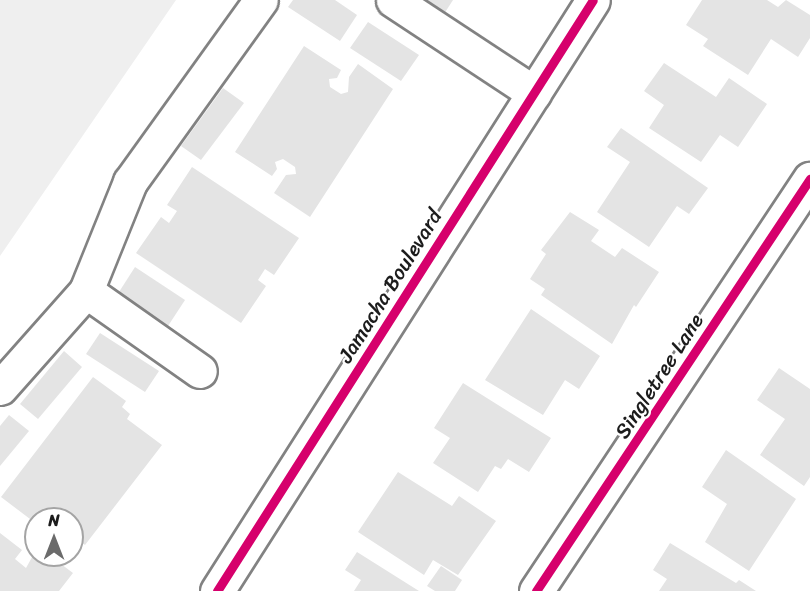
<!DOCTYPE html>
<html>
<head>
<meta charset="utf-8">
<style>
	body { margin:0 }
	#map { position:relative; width:810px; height:591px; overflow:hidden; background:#fff; font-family:Sriracha,sans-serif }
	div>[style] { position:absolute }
	.green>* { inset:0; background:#efefef }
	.building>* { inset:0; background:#e4e4e4 }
	.roads { filter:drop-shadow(2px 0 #828282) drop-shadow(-2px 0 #828282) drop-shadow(0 2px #828282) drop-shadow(0 -2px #828282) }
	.minor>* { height:33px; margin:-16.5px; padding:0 16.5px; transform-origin:16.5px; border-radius:16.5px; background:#fff }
	.major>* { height:33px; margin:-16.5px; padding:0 16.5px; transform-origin:16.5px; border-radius:16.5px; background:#fff }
	.cycleway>* { height:9px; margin:-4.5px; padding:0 4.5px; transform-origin:4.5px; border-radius:4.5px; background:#d6006c }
	span { translate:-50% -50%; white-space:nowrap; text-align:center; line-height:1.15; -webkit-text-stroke:4.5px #fff; paint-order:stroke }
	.street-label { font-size:21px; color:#1c1c1c }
	.north { position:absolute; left:24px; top:507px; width:60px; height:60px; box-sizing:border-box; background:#fff; border:2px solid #a4a4a4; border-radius:50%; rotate:0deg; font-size:16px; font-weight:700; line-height:24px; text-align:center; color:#1c1c1c }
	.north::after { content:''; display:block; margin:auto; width:21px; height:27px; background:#6b6b6b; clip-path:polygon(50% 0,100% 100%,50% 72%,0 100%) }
</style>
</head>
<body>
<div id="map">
	<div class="green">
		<div style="clip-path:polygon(0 0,176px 0,0 256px)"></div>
	</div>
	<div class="building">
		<div style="clip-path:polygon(293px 0,335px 0,357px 15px,340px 41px,288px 7px)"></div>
		<div style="clip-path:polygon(423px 0,453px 0,444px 14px)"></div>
		<div style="clip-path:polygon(702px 0,767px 0,778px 7px,786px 0,810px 15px,810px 38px,798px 57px,771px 39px,748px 75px,703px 46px,708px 39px,686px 25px)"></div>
		<div style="clip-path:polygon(368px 22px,419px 55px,401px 81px,350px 48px)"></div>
		<div style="clip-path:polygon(304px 46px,341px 70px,337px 78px,329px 79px,330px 87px,341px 94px,348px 92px,349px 77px,358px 64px,393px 89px,310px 217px,274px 193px,286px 175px,296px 174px,295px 167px,283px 159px,275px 162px,277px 169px,272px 176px,235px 152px)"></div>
		<div style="clip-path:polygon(664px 63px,716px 97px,729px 78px,767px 104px,738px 147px,720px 135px,701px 162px,649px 128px,664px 105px,644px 91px)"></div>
		<div style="clip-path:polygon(223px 88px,244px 103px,201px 160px,181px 146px)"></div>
		<div style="clip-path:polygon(621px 128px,708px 188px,689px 214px,677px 206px,649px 247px,597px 212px,630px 162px,607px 147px)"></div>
		<div style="clip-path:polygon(192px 167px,299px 238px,274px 275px,265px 269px,258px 280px,266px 286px,241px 323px,136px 253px,161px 217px,169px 223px,177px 211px,167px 205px)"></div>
		<div style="clip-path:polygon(570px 212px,599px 230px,591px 241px,615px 257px,622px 248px,659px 272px,636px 307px,634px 305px,612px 344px,541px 295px,545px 289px,530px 279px,546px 254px,541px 250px)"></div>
		<div style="clip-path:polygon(135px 267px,185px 300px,168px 326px,119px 292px)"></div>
		<div style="clip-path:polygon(531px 309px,600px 356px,579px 389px,565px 380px,543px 415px,485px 380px)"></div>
		<div style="clip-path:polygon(100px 333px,159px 371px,145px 392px,86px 354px)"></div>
		<div style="clip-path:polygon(64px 351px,82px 367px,38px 419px,20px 404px)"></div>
		<div style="clip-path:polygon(779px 368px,810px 389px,810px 477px,804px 486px,760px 455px,785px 419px,757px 400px)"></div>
		<div style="clip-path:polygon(93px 377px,126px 401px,122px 407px,130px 414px,127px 419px,162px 445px,85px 545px,72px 535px,72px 519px,51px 519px,42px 512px,34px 522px,1px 497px)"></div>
		<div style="clip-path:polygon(463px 383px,551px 438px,529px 472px,508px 459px,501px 469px,495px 466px,478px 492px,433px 463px,450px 438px,434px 428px)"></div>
		<div style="clip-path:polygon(9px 415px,29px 431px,0 466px,0 426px)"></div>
		<div style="clip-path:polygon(726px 450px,796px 499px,749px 571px,705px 542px,727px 504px,702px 487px)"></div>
		<div style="clip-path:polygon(398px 472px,452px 506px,459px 496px,496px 521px,458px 575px,433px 560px,424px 575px,358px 532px)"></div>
		<div style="clip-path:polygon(0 533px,22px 550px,15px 559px,26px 568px,36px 550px,36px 555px,49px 555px,73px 573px,59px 591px,0 591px)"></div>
		<div style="clip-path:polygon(670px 543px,736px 583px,739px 580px,756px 591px,659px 591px,667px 579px,653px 570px)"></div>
		<div style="clip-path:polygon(357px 552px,419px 591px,425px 591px,354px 591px,361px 580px,345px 570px)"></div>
		<div style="clip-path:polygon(441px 566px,462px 580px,455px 591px,435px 591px,427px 586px)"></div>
	</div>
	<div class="roads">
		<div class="minor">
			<div style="left:393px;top:0;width:169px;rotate:33.4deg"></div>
			<div style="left:86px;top:291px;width:118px;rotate:-68deg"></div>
			<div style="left:130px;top:182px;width:224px;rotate:-54.3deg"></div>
			<div style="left:0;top:388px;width:130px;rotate:-48.4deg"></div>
			<div style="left:86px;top:291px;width:139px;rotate:35.1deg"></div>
			<div style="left:536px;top:591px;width:495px;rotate:-56.4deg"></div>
		</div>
		<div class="major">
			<div style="left:217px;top:591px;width:700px;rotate:-57.54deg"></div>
		</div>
	</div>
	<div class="cycleway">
		<div style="left:217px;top:591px;width:700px;rotate:-57.54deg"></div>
		<div style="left:536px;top:591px;width:495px;rotate:-56.4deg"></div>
	</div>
	<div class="street-label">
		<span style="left:390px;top:286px;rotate:-58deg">Jamacha Boulevard</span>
		<span style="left:659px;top:376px;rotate:-57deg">Singletree Lane</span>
	</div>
	<div class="north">N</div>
</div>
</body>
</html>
